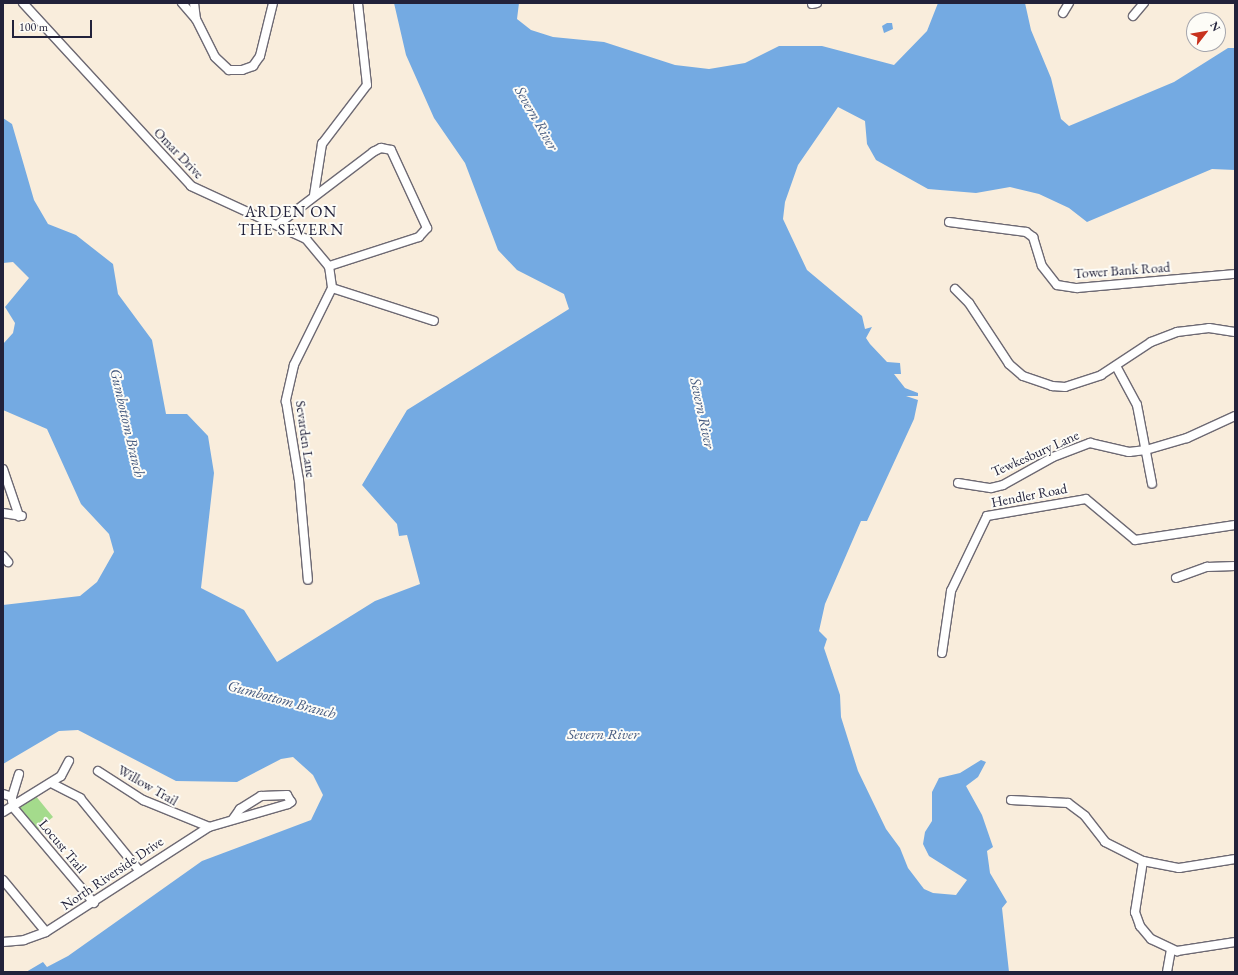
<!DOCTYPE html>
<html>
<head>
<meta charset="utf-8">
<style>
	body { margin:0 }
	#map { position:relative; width:1238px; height:975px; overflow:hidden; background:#f9eddc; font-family:"EB Garamond",serif }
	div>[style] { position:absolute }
	.green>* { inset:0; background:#a4db8c }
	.water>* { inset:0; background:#74aae2 }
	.roads { filter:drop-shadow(1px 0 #6d6973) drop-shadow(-1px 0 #6d6973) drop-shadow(0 1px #6d6973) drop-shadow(0 -1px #6d6973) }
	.minor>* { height:8px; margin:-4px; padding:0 4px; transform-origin:4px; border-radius:4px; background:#fff }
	span { translate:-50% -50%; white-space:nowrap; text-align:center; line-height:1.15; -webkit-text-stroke:4px #fdfcf7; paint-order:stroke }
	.street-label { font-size:14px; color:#22223b }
	.water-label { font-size:15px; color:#43587e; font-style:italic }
	.quarter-label { font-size:16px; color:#22223b; letter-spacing:1px }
	.frame { position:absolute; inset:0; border:4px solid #22223b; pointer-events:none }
	.north { position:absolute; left:1186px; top:12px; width:40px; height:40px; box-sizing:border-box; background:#fdfcf7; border:1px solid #a5a5ac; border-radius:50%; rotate:59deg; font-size:11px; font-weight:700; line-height:16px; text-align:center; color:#22223b }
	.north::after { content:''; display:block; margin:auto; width:14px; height:18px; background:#c8321e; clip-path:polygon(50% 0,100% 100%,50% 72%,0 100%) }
	.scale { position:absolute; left:12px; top:20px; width:80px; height:18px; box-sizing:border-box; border:2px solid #22223b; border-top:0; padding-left:5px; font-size:12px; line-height:14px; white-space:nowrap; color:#22223b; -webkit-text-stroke:3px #fdfcf7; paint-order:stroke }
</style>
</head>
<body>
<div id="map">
	<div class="green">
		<div style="clip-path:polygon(35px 795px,53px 817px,37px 830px,18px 807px)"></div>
	</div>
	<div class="water">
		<div style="clip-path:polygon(394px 3px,519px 3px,517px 19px,531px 30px,553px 37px,604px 42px,675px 65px,709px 69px,745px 63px,779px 46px,822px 46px,894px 65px,927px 31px,938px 3px,1025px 3px,1031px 30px,1051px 78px,1061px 119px,1069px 126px,1174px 82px,1228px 48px,1235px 48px,1235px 170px,1212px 169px,1087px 222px,1069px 208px,1039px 194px,1010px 187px,976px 193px,928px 189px,876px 160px,867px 144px,865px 121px,838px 107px,798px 165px,785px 202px,783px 219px,807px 270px,862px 316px,865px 329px,872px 327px,866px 338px,870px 344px,887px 362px,900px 363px,901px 374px,894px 374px,905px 388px,918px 393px,918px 396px,906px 396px,918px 400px,914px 419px,867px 521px,861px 521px,825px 604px,819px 631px,827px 639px,824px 648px,840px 695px,841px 717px,858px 771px,886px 829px,900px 848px,908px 868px,924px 889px,933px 893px,956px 895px,967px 880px,929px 856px,923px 844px,925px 832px,932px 821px,932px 792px,939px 778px,960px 773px,981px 760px,986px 762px,978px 777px,966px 786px,982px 815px,993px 847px,987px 851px,990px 873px,1007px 902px,1002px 908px,1009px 972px,26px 972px,43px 962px,47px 967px,68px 956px,202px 861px,311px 820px,323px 795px,313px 775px,293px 757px,281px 759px,237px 782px,176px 781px,78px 730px,59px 731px,3px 764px,3px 605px,80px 596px,97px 582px,114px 552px,109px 534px,81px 504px,47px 429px,3px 410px,3px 344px,13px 333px,15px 323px,5px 307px,29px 278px,13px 262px,3px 263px,3px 118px,12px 124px,34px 200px,48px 224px,76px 235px,113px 264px,118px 294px,152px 340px,166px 414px,187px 414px,208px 436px,214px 473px,201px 588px,244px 610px,277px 662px,375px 601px,420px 584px,407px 535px,399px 536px,397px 524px,362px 485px,407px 410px,569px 309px,564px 294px,517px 270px,498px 250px,465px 163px,434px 118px,406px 55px)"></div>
		<div style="clip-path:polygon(887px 23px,892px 23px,893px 29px,884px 33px,882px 26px)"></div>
	</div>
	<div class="roads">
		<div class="minor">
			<div style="left:23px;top:3px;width:248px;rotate:47.4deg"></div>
			<div style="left:191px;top:186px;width:127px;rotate:24.7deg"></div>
			<div style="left:306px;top:239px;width:35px;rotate:50deg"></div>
			<div style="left:329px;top:266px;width:22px;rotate:82deg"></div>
			<div style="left:332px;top:288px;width:86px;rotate:116.3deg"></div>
			<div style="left:294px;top:365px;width:37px;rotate:103deg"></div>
			<div style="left:286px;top:401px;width:80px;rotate:80.7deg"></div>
			<div style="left:299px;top:480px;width:100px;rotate:84.9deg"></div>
			<div style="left:182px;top:3px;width:21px;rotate:49deg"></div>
			<div style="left:196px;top:19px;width:42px;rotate:63.4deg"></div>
			<div style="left:215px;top:57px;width:19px;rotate:43deg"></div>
			<div style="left:229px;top:70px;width:13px"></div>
			<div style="left:242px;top:70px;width:12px;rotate:-20deg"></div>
			<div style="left:253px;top:66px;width:12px;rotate:-55deg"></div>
			<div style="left:260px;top:56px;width:55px;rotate:-76.2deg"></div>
			<div style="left:194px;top:3px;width:16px;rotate:83deg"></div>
			<div style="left:812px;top:4px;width:5px;rotate:-11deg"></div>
			<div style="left:1063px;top:13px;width:12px;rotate:-59deg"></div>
			<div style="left:1133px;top:16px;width:17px;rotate:-50deg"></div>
			<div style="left:314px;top:195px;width:52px;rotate:-81.1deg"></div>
			<div style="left:322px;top:144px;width:74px;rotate:-52.7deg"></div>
			<div style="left:367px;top:85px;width:82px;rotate:-96.3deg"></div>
			<div style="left:949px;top:222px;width:78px;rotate:7.4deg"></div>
			<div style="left:1026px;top:232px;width:9px;rotate:36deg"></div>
			<div style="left:1033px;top:237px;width:30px;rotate:73deg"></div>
			<div style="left:1042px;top:266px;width:24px;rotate:52deg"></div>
			<div style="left:1057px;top:285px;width:20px;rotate:9deg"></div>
			<div style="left:1077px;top:288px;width:159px;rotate:-5.1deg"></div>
			<div style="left:277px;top:225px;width:121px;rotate:-37.2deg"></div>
			<div style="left:373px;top:152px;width:9px;rotate:-27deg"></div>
			<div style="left:381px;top:148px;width:10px;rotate:11deg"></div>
			<div style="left:391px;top:150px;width:86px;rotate:65.2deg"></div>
			<div style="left:427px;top:228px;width:12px;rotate:132deg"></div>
			<div style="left:419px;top:237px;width:95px;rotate:162.1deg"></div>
			<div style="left:332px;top:288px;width:107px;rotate:17.9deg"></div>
			<div style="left:955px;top:289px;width:20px;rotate:45deg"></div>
			<div style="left:969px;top:303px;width:73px;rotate:56.7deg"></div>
			<div style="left:1009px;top:364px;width:18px;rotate:41deg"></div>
			<div style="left:1023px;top:376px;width:31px;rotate:19deg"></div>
			<div style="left:1052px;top:386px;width:13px;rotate:4deg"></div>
			<div style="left:1065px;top:387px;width:38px;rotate:-18deg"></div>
			<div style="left:1101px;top:375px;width:60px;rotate:-33.4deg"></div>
			<div style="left:1151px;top:342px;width:28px;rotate:-21deg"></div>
			<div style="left:1177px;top:332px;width:32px;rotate:-7deg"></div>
			<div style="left:1209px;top:328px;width:26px;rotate:9deg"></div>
			<div style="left:1116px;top:366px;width:44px;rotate:61.7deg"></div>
			<div style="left:1137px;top:405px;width:80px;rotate:79.2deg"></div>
			<div style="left:3px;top:469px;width:50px;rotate:71.2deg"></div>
			<div style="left:958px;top:483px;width:33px;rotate:9deg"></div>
			<div style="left:991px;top:488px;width:12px;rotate:-14deg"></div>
			<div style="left:1003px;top:485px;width:57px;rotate:-29.2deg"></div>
			<div style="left:1053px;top:457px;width:40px;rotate:-21deg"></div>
			<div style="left:1090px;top:443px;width:40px;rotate:13deg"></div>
			<div style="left:1129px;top:452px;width:17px;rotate:-7deg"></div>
			<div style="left:1146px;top:450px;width:43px;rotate:-16.3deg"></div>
			<div style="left:1187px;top:438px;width:53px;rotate:-24.6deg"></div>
			<div style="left:3px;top:513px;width:19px;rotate:9deg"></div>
			<div style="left:3px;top:556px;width:8px;rotate:50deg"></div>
			<div style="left:1176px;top:578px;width:33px;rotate:-20deg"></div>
			<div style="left:1207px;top:567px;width:28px;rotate:-2deg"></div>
			<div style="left:942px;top:653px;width:63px;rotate:-81.7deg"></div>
			<div style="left:951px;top:591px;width:83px;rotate:-64.4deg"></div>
			<div style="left:987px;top:516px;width:100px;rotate:-9.7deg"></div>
			<div style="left:1086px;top:499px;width:64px;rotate:39.9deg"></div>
			<div style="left:1135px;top:540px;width:101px;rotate:-8.5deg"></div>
			<div style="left:98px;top:771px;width:54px;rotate:32.8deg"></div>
			<div style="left:143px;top:800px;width:71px;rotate:22.2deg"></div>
			<div style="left:51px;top:783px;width:33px;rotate:27deg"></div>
			<div style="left:80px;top:798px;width:92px;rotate:50.8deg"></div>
			<div style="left:3px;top:794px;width:9px;rotate:18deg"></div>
			<div style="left:12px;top:797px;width:4px;rotate:90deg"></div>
			<div style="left:12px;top:797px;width:24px;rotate:-73deg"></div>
			<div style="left:1011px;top:800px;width:57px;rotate:3deg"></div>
			<div style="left:1068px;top:803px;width:21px;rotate:37deg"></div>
			<div style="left:1085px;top:816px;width:33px;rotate:52deg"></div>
			<div style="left:1105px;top:842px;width:42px;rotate:26.6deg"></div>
			<div style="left:1143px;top:861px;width:37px;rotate:11deg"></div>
			<div style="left:1179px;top:868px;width:57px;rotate:-9.1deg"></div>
			<div style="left:12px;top:806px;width:127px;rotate:49.8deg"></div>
			<div style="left:3px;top:812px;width:68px;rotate:-31.8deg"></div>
			<div style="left:61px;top:776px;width:17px;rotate:-62deg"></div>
			<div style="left:1143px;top:861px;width:52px;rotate:98.9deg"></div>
			<div style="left:1135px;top:912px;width:15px;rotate:70deg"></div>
			<div style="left:1140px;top:926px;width:17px;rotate:50deg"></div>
			<div style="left:1151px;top:939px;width:29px;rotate:25deg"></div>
			<div style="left:1177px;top:951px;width:59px;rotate:-8.8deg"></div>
			<div style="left:3px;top:880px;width:67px;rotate:50.4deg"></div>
			<div style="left:3px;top:942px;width:21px;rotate:-5deg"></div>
			<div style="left:24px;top:940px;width:23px;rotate:-20deg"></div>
			<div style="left:46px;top:932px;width:194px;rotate:-32.8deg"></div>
			<div style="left:209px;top:827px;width:82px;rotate:-16.2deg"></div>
			<div style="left:288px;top:804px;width:4px;rotate:-34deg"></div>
			<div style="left:291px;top:802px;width:8px;rotate:-120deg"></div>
			<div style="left:287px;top:795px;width:26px;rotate:178deg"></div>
			<div style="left:261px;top:796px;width:25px;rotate:148deg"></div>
			<div style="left:240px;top:809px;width:12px;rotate:125deg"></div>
			<div style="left:1167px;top:972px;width:22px;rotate:-80deg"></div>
		</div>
	</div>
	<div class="street-label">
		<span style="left:179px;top:153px;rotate:46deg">Omar Drive</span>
		<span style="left:1122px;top:270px;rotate:-4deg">Tower Bank Road</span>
		<span style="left:306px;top:439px;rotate:82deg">Sevarden Lane</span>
		<span style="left:1035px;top:453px;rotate:-24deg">Tewkesbury Lane</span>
		<span style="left:1029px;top:495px;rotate:-11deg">Hendler Road</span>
		<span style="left:148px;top:785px;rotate:30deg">Willow Trail</span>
		<span style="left:63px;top:846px;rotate:50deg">Locust Trail</span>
		<span style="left:112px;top:873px;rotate:-34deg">North Riverside Drive</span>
	</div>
	<div class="water-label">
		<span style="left:537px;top:118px;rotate:60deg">Severn River</span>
		<span style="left:703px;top:413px;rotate:78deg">Severn River</span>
		<span style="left:128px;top:423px;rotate:77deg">Gumbottom Branch</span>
		<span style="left:282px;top:699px;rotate:15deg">Gumbottom Branch</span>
		<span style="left:603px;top:734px">Severn River</span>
	</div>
	<div class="quarter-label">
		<span style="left:291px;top:221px">ARDEN ON<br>THE SEVERN</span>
	</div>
	<div class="frame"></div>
	<div class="north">N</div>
	<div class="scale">100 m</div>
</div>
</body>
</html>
